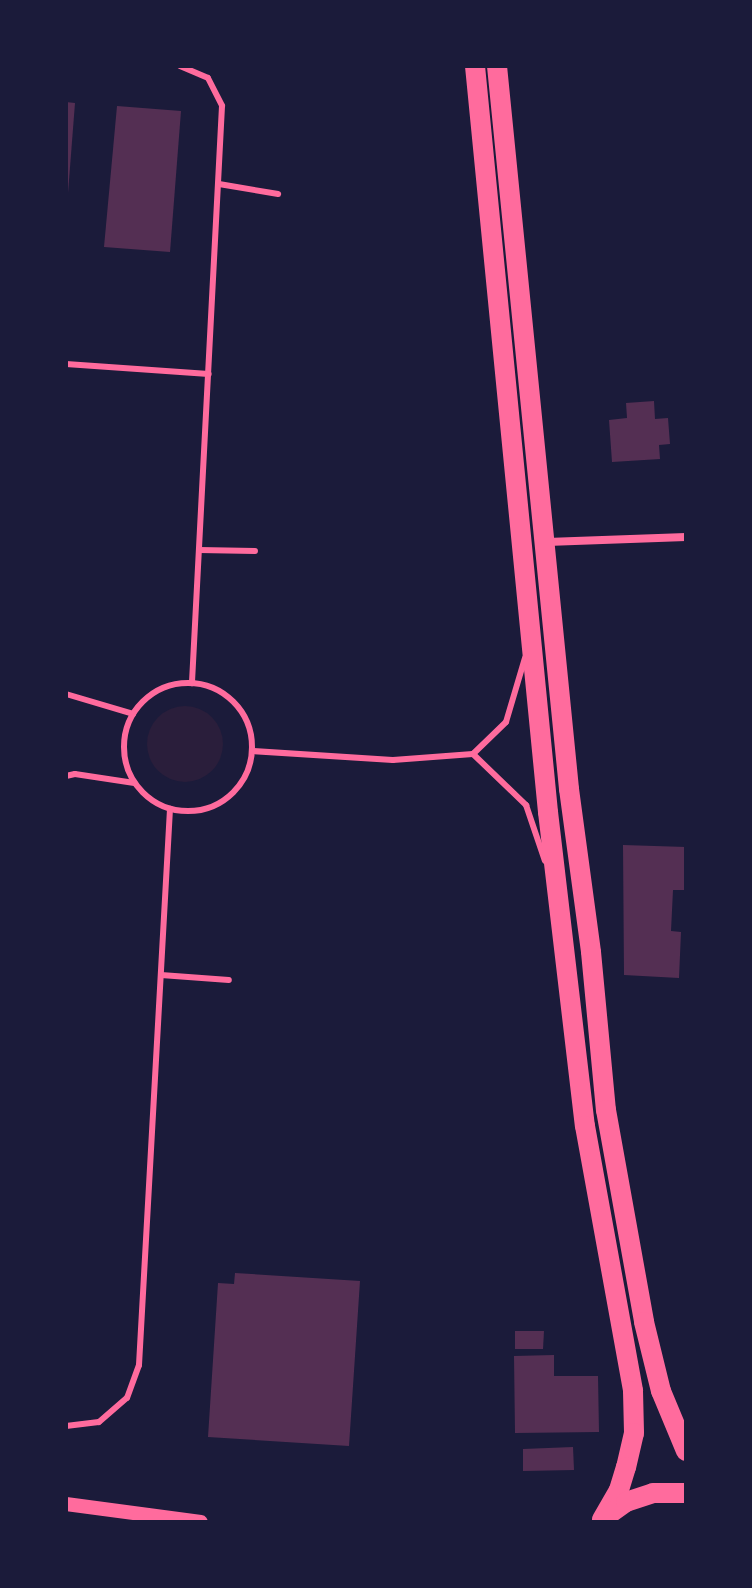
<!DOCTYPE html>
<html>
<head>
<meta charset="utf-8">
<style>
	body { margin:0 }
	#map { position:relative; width:752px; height:1588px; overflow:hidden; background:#1b1b3a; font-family:"Crimson Pro",serif }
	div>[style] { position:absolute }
	.green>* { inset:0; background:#2a1e3b }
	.round { border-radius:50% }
	.building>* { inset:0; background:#542f53 }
	.service>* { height:6px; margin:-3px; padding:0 3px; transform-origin:3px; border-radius:3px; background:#ff6b9d }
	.service>.ring { margin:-3px; padding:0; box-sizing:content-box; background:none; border:6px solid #ff6b9d; border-radius:50% }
	.minor>* { height:8px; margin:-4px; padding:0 4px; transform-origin:4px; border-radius:4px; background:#ff6b9d }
	.tertiary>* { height:14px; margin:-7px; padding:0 7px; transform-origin:7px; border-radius:7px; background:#ff6b9d }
	.primary>* { height:20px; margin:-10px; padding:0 10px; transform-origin:10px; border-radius:10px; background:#ff6b9d }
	span { translate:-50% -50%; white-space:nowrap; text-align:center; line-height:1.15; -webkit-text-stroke:7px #1b1b3a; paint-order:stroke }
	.frame { position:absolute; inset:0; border:68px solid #1b1b3a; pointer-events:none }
</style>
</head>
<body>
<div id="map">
	<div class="green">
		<div class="round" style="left:147px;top:706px;width:76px;height:76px"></div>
	</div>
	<div class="building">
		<div style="clip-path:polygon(66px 102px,75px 103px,68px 193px,66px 193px)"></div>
		<div style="clip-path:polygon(117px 106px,181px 111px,170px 252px,104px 247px)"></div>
		<div style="clip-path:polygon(654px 401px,655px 419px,668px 418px,670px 444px,659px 445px,660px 459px,612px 462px,609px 420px,627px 418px,626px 403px)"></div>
		<div style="clip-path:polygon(623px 845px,686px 847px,686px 890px,673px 890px,671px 931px,681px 932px,679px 978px,624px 975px)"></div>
		<div style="clip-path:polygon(235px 1273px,360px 1281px,349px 1446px,208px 1437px,218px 1283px,234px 1284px)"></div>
		<div style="clip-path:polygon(515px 1331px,544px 1331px,543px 1349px,515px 1349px)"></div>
		<div style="clip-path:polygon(554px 1355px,554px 1376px,598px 1376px,599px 1432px,515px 1433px,514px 1356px)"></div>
		<div style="clip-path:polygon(573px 1447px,574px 1470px,523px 1471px,523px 1449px)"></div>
	</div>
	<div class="service">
		<div style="left:180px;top:66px;width:30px;rotate:23deg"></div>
		<div style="left:208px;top:78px;width:31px;rotate:63deg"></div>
		<div style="left:222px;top:106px;width:578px;rotate:92.98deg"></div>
		<div style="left:219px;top:184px;width:60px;rotate:9.6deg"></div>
		<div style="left:66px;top:364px;width:143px;rotate:4deg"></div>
		<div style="left:199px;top:550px;width:56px;rotate:1deg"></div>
		<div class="ring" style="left:124px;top:683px;width:122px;height:122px"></div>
		<div style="left:66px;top:694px;width:70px;rotate:16.6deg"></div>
		<div style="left:252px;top:751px;width:141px;rotate:3.7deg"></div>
		<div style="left:393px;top:760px;width:80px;rotate:-4.3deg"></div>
		<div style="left:473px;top:754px;width:46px;rotate:-44.1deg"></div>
		<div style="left:506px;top:722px;width:67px;rotate:-73.5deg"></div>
		<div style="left:473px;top:754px;width:74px;rotate:43.9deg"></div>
		<div style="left:526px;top:805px;width:59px;rotate:71.3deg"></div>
		<div style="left:66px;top:776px;width:9px;rotate:-13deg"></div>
		<div style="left:75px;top:774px;width:60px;rotate:8.7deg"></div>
		<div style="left:161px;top:975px;width:68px;rotate:4.2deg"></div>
		<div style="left:66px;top:1426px;width:33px;rotate:-7deg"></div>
		<div style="left:99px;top:1422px;width:37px;rotate:-41deg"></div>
		<div style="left:127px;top:1398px;width:35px;rotate:-70deg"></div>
		<div style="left:139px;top:1365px;width:557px;rotate:-86.81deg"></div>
	</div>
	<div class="minor">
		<div style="left:547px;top:542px;width:139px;rotate:-2.1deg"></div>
	</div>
	<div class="tertiary">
		<div style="left:66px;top:1504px;width:136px;rotate:7.6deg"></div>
	</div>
	<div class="primary">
		<div style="left:475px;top:66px;width:750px;rotate:84.41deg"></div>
		<div style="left:548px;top:812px;width:316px;rotate:83.3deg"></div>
		<div style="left:585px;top:1126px;width:269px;rotate:79.7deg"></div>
		<div style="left:633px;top:1391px;width:42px;rotate:88.6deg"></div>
		<div style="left:634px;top:1433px;width:35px;rotate:103deg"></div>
		<div style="left:626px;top:1467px;width:24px;rotate:107deg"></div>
		<div style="left:619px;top:1490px;width:34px;rotate:120deg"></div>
		<div style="left:497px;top:66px;width:727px;rotate:84.31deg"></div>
		<div style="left:569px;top:789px;width:164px;rotate:82.3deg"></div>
		<div style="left:591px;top:952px;width:159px;rotate:84.6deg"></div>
		<div style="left:606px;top:1110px;width:215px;rotate:79.8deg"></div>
		<div style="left:644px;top:1322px;width:71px;rotate:76.2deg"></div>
		<div style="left:661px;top:1391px;width:65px;rotate:67.4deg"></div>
		<div style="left:608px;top:1515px;width:22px;rotate:-36deg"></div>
		<div style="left:626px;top:1502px;width:28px;rotate:-18deg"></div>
		<div style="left:653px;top:1493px;width:33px"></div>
	</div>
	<div class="frame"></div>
</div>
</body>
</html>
